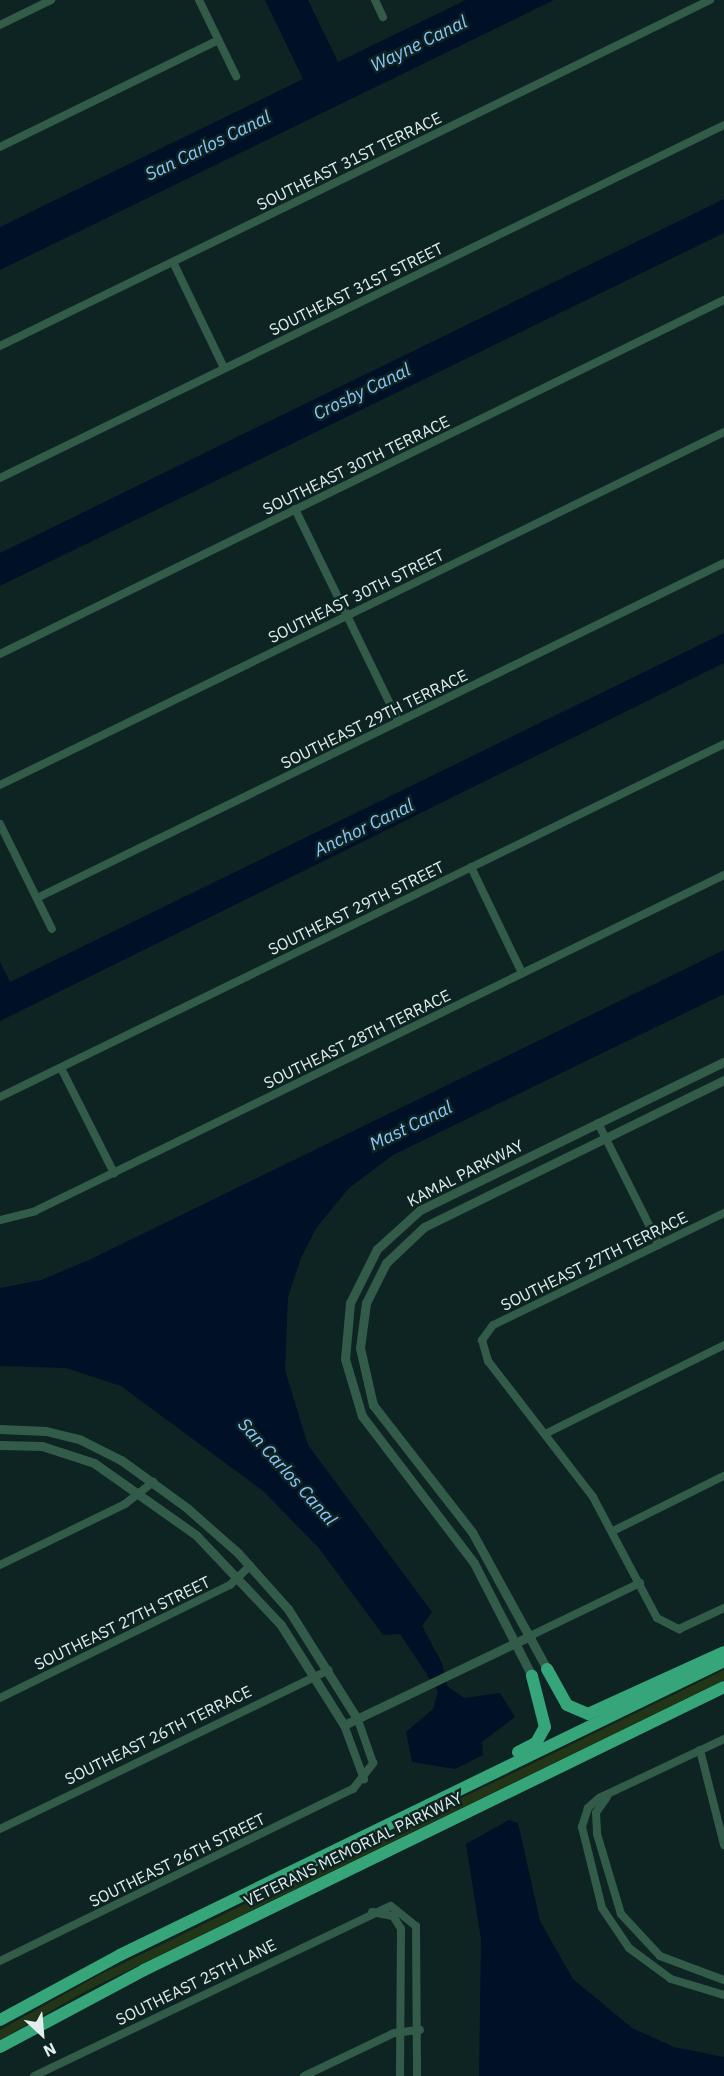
<!DOCTYPE html>
<html>
<head>
<meta charset="utf-8">
<style>
	body { margin:0 }
	#map { position:relative; width:724px; height:2076px; overflow:hidden; background:#0e2423; font-family:"IBM Plex Sans",sans-serif }
	div>[style] { position:absolute }
	.green>* { inset:0; background:#223617 }
	.water>* { inset:0; background:#001026 }
	.minor>* { height:8px; margin:-4px; padding:0 4px; transform-origin:4px; border-radius:4px; background:#325c49 }
	.tertiary>* { height:9px; margin:-4.5px; padding:0 4.5px; transform-origin:4.5px; border-radius:4.5px; background:#325c49 }
	.trunk>* { height:12px; margin:-6px; padding:0 6px; transform-origin:6px; border-radius:6px; background:#37a57a }
	span { translate:-50% -50%; white-space:nowrap; text-align:center; line-height:1.15; -webkit-text-stroke:5px #0e2423; paint-order:stroke }
	.street-label { font-size:16px; color:#e1eeed }
	.water-label { font-size:18px; color:#90c7ff; font-style:italic }
	.north { position:absolute; left:12px; top:2004px; width:60px; height:60px; -webkit-text-stroke:4px #0e2423; paint-order:stroke; rotate:154deg; font-size:16px; font-weight:700; line-height:24px; text-align:center; color:#e1eeed }
	.north::after { content:''; display:block; margin:auto; width:21px; height:27px; background:#e1eeed; clip-path:polygon(50% 0,100% 100%,50% 72%,0 100%) }
</style>
</head>
<body>
<div id="map">
	<div class="green">
		<div style="clip-path:polygon(724px 1670px,724px 1680px,86px 1991px,0 2040px,0 2030px,99px 1975px)"></div>
	</div>
	<div class="water">
		<div style="clip-path:polygon(265px 0,308px 0,338px 62px,466px 0,554px 0,0 270px,0 227px,303px 79px)"></div>
		<div style="clip-path:polygon(724px 199px,724px 233px,0 586px,0 553px)"></div>
		<div style="clip-path:polygon(724px 633px,724px 663px,0 1021px,0 962px,10px 982px)"></div>
		<div style="clip-path:polygon(724px 950px,724px 994px,393px 1155px,349px 1188px,317px 1227px,301px 1258px,288px 1297px,285px 1370px,308px 1445px,432px 1612px,422px 1626px,442px 1663px,447px 1686px,464px 1698px,500px 1693px,515px 1717px,482px 1742px,483px 1755px,455px 1769px,412px 1762px,406px 1732px,433px 1709px,438px 1691px,400px 1634px,383px 1635px,318px 1547px,263px 1491px,121px 1386px,66px 1368px,0 1366px,0 1288px,41px 1280px,89px 1260px)"></div>
		<div style="clip-path:polygon(509px 1820px,518px 1823px,540px 1921px,573px 1979px,632px 2028px,674px 2047px,724px 2057px,724px 2076px,479px 2076px,481px 1939px,466px 1844px)"></div>
	</div>
	<div class="minor">
		<div style="left:199px;top:0;width:85px;rotate:64deg"></div>
		<div style="left:375px;top:0;width:19px;rotate:65deg"></div>
		<div style="left:0;top:25px;width:57px;rotate:-26.1deg"></div>
		<div style="left:0;top:147px;width:243px;rotate:-26.1deg"></div>
		<div style="left:173px;top:262px;width:118px;rotate:64.3deg"></div>
		<div style="left:0;top:346px;width:790px;rotate:-25.98deg"></div>
		<div style="left:0;top:478px;width:805px;rotate:-25.99deg"></div>
		<div style="left:295px;top:509px;width:237px;rotate:64deg"></div>
		<div style="left:0;top:654px;width:806px;rotate:-26.06deg"></div>
		<div style="left:0;top:785px;width:805px;rotate:-25.99deg"></div>
		<div style="left:0;top:824px;width:117px;rotate:63.7deg"></div>
		<div style="left:471px;top:867px;width:118px;rotate:64.3deg"></div>
		<div style="left:37px;top:898px;width:764px;rotate:-26deg"></div>
		<div style="left:61px;top:1068px;width:118px;rotate:63.2deg"></div>
		<div style="left:0;top:1097px;width:805px;rotate:-25.99deg"></div>
		<div style="left:598px;top:1123px;width:136px;rotate:63.4deg"></div>
		<div style="left:724px;top:1213px;width:257px;rotate:154.1deg"></div>
		<div style="left:493px;top:1325px;width:19px;rotate:126deg"></div>
		<div style="left:482px;top:1340px;width:22px;rotate:74deg"></div>
		<div style="left:488px;top:1361px;width:172px;rotate:52.3deg"></div>
		<div style="left:593px;top:1497px;width:137px;rotate:62.1deg"></div>
		<div style="left:657px;top:1618px;width:25px;rotate:27deg"></div>
		<div style="left:679px;top:1629px;width:50px;rotate:-25deg"></div>
		<div style="left:0;top:1220px;width:36px;rotate:-14deg"></div>
		<div style="left:35px;top:1211px;width:767px;rotate:-26deg"></div>
		<div style="left:547px;top:1433px;width:198px;rotate:-26.4deg"></div>
		<div style="left:613px;top:1531px;width:124px;rotate:-26.4deg"></div>
		<div style="left:0;top:1565px;width:139px;rotate:-26deg"></div>
		<div style="left:125px;top:1504px;width:36px;rotate:-38deg"></div>
		<div style="left:532px;top:1635px;width:120px;rotate:-25.7deg"></div>
		<div style="left:0;top:1698px;width:256px;rotate:-26.2deg"></div>
		<div style="left:230px;top:1585px;width:28px;rotate:-44deg"></div>
		<div style="left:344px;top:1725px;width:58px;rotate:69.7deg"></div>
		<div style="left:724px;top:1739px;width:138px;rotate:154.7deg"></div>
		<div style="left:599px;top:1798px;width:15px;rotate:138deg"></div>
		<div style="left:588px;top:1808px;width:20px;rotate:108deg"></div>
		<div style="left:582px;top:1827px;width:83px;rotate:76.1deg"></div>
		<div style="left:602px;top:1908px;width:48px;rotate:56deg"></div>
		<div style="left:629px;top:1948px;width:52px;rotate:36.4deg"></div>
		<div style="left:671px;top:1979px;width:55px;rotate:16.8deg"></div>
		<div style="left:700px;top:1750px;width:98px;rotate:75.8deg"></div>
		<div style="left:607px;top:1797px;width:19px;rotate:125deg"></div>
		<div style="left:596px;top:1813px;width:21px;rotate:87deg"></div>
		<div style="left:597px;top:1834px;width:84px;rotate:73.3deg"></div>
		<div style="left:621px;top:1914px;width:57px;rotate:47.1deg"></div>
		<div style="left:660px;top:1956px;width:68px;rotate:20.6deg"></div>
		<div style="left:0;top:1829px;width:365px;rotate:-25.8deg"></div>
		<div style="left:372px;top:1912px;width:21px;rotate:11deg"></div>
		<div style="left:393px;top:1916px;width:15px;rotate:58deg"></div>
		<div style="left:401px;top:1929px;width:147px;rotate:90.4deg"></div>
		<div style="left:0;top:1961px;width:393px;rotate:-26deg"></div>
		<div style="left:353px;top:1789px;width:33px;rotate:-52deg"></div>
		<div style="left:373px;top:1763px;width:46px;rotate:-109.2deg"></div>
		<div style="left:34px;top:2076px;width:395px;rotate:-25.5deg"></div>
		<div style="left:391px;top:1906px;width:32px;rotate:39deg"></div>
		<div style="left:416px;top:1926px;width:150px;rotate:89.6deg"></div>
		<div style="left:304px;top:2076px;width:100px;rotate:-25.5deg"></div>
		<div style="left:394px;top:2033px;width:26px;rotate:-7deg"></div>
	</div>
	<div class="tertiary">
		<div style="left:0;top:1429px;width:46px;rotate:2.5deg"></div>
		<div style="left:46px;top:1431px;width:36px;rotate:14deg"></div>
		<div style="left:81px;top:1440px;width:45px;rotate:26.6deg"></div>
		<div style="left:121px;top:1460px;width:82px;rotate:36deg"></div>
		<div style="left:187px;top:1508px;width:68px;rotate:41.4deg"></div>
		<div style="left:238px;top:1553px;width:75px;rotate:48.2deg"></div>
		<div style="left:288px;top:1609px;width:131px;rotate:57.8deg"></div>
		<div style="left:0;top:1445px;width:42px;rotate:1.4deg"></div>
		<div style="left:42px;top:1446px;width:55px;rotate:18.1deg"></div>
		<div style="left:94px;top:1463px;width:125px;rotate:35.2deg"></div>
		<div style="left:196px;top:1535px;width:124px;rotate:46.6deg"></div>
		<div style="left:281px;top:1625px;width:118px;rotate:57.8deg"></div>
		<div style="left:344px;top:1725px;width:208px;rotate:-25.6deg"></div>
		<div style="left:547px;top:1669px;width:156px;rotate:-118.7deg"></div>
		<div style="left:472px;top:1532px;width:161px;rotate:-127.9deg"></div>
		<div style="left:373px;top:1405px;width:58px;rotate:-102.8deg"></div>
		<div style="left:360px;top:1348px;width:45px;rotate:-82.4deg"></div>
		<div style="left:366px;top:1303px;width:45px;rotate:-63.4deg"></div>
		<div style="left:386px;top:1263px;width:52px;rotate:-43.5deg"></div>
		<div style="left:424px;top:1227px;width:334px;rotate:-26.1deg"></div>
		<div style="left:532px;top:1676px;width:127px;rotate:-117.2deg"></div>
		<div style="left:474px;top:1563px;width:185px;rotate:-127.3deg"></div>
		<div style="left:362px;top:1416px;width:59px;rotate:-106.6deg"></div>
		<div style="left:345px;top:1359px;width:56px;rotate:-84.9deg"></div>
		<div style="left:350px;top:1303px;width:60px;rotate:-63.4deg"></div>
		<div style="left:377px;top:1249px;width:58px;rotate:-42.2deg"></div>
		<div style="left:420px;top:1210px;width:338px;rotate:-26deg"></div>
	</div>
	<div class="trunk">
		<div style="left:547px;top:1669px;width:41px;rotate:60.9deg"></div>
		<div style="left:567px;top:1705px;width:23px;rotate:23deg"></div>
		<div style="left:588px;top:1714px;width:149px;rotate:-24.5deg"></div>
		<div style="left:518px;top:1752px;width:20px;rotate:-27deg"></div>
		<div style="left:536px;top:1743px;width:18px;rotate:-61deg"></div>
		<div style="left:545px;top:1727px;width:53px;rotate:-104.3deg"></div>
		<div style="left:0;top:2020px;width:136px;rotate:-28.4deg"></div>
		<div style="left:120px;top:1955px;width:672px;rotate:-25.95deg"></div>
		<div style="left:0;top:2047px;width:163px;rotate:-28.1deg"></div>
		<div style="left:144px;top:1970px;width:645px;rotate:-26.01deg"></div>
	</div>
	<div class="street-label">
		<span style="left:349px;top:161px;rotate:-26deg">SOUTHEAST 31ST TERRACE</span>
		<span style="left:356px;top:289px;rotate:-26deg">SOUTHEAST 31ST STREET</span>
		<span style="left:356px;top:465px;rotate:-26deg">SOUTHEAST 30TH TERRACE</span>
		<span style="left:356px;top:596px;rotate:-26deg">SOUTHEAST 30TH STREET</span>
		<span style="left:374px;top:719px;rotate:-26deg">SOUTHEAST 29TH TERRACE</span>
		<span style="left:356px;top:908px;rotate:-26deg">SOUTHEAST 29TH STREET</span>
		<span style="left:357px;top:1039px;rotate:-26deg">SOUTHEAST 28TH TERRACE</span>
		<span style="left:465px;top:1173px;rotate:-27deg">KAMAL PARKWAY</span>
		<span style="left:594px;top:1261px;rotate:-26deg">SOUTHEAST 27TH TERRACE</span>
		<span style="left:122px;top:1623px;rotate:-26deg">SOUTHEAST 27TH STREET</span>
		<span style="left:158px;top:1735px;rotate:-26deg">SOUTHEAST 26TH TERRACE</span>
		<span style="left:353px;top:1849px;rotate:-26deg">VETERANS MEMORIAL PARKWAY</span>
		<span style="left:177px;top:1860px;rotate:-26deg">SOUTHEAST 26TH STREET</span>
		<span style="left:196px;top:1982px;rotate:-26deg">SOUTHEAST 25TH LANE</span>
	</div>
	<div class="water-label">
		<span style="left:419px;top:44px;rotate:-26deg">Wayne Canal</span>
		<span style="left:208px;top:146px;rotate:-26deg">San Carlos Canal</span>
		<span style="left:362px;top:392px;rotate:-26deg">Crosby Canal</span>
		<span style="left:364px;top:828px;rotate:-26deg">Anchor Canal</span>
		<span style="left:411px;top:1126px;rotate:-26deg">Mast Canal</span>
		<span style="left:287px;top:1472px;rotate:48deg">San Carlos Canal</span>
	</div>
	<div class="north">N</div>
</div>
</body>
</html>
